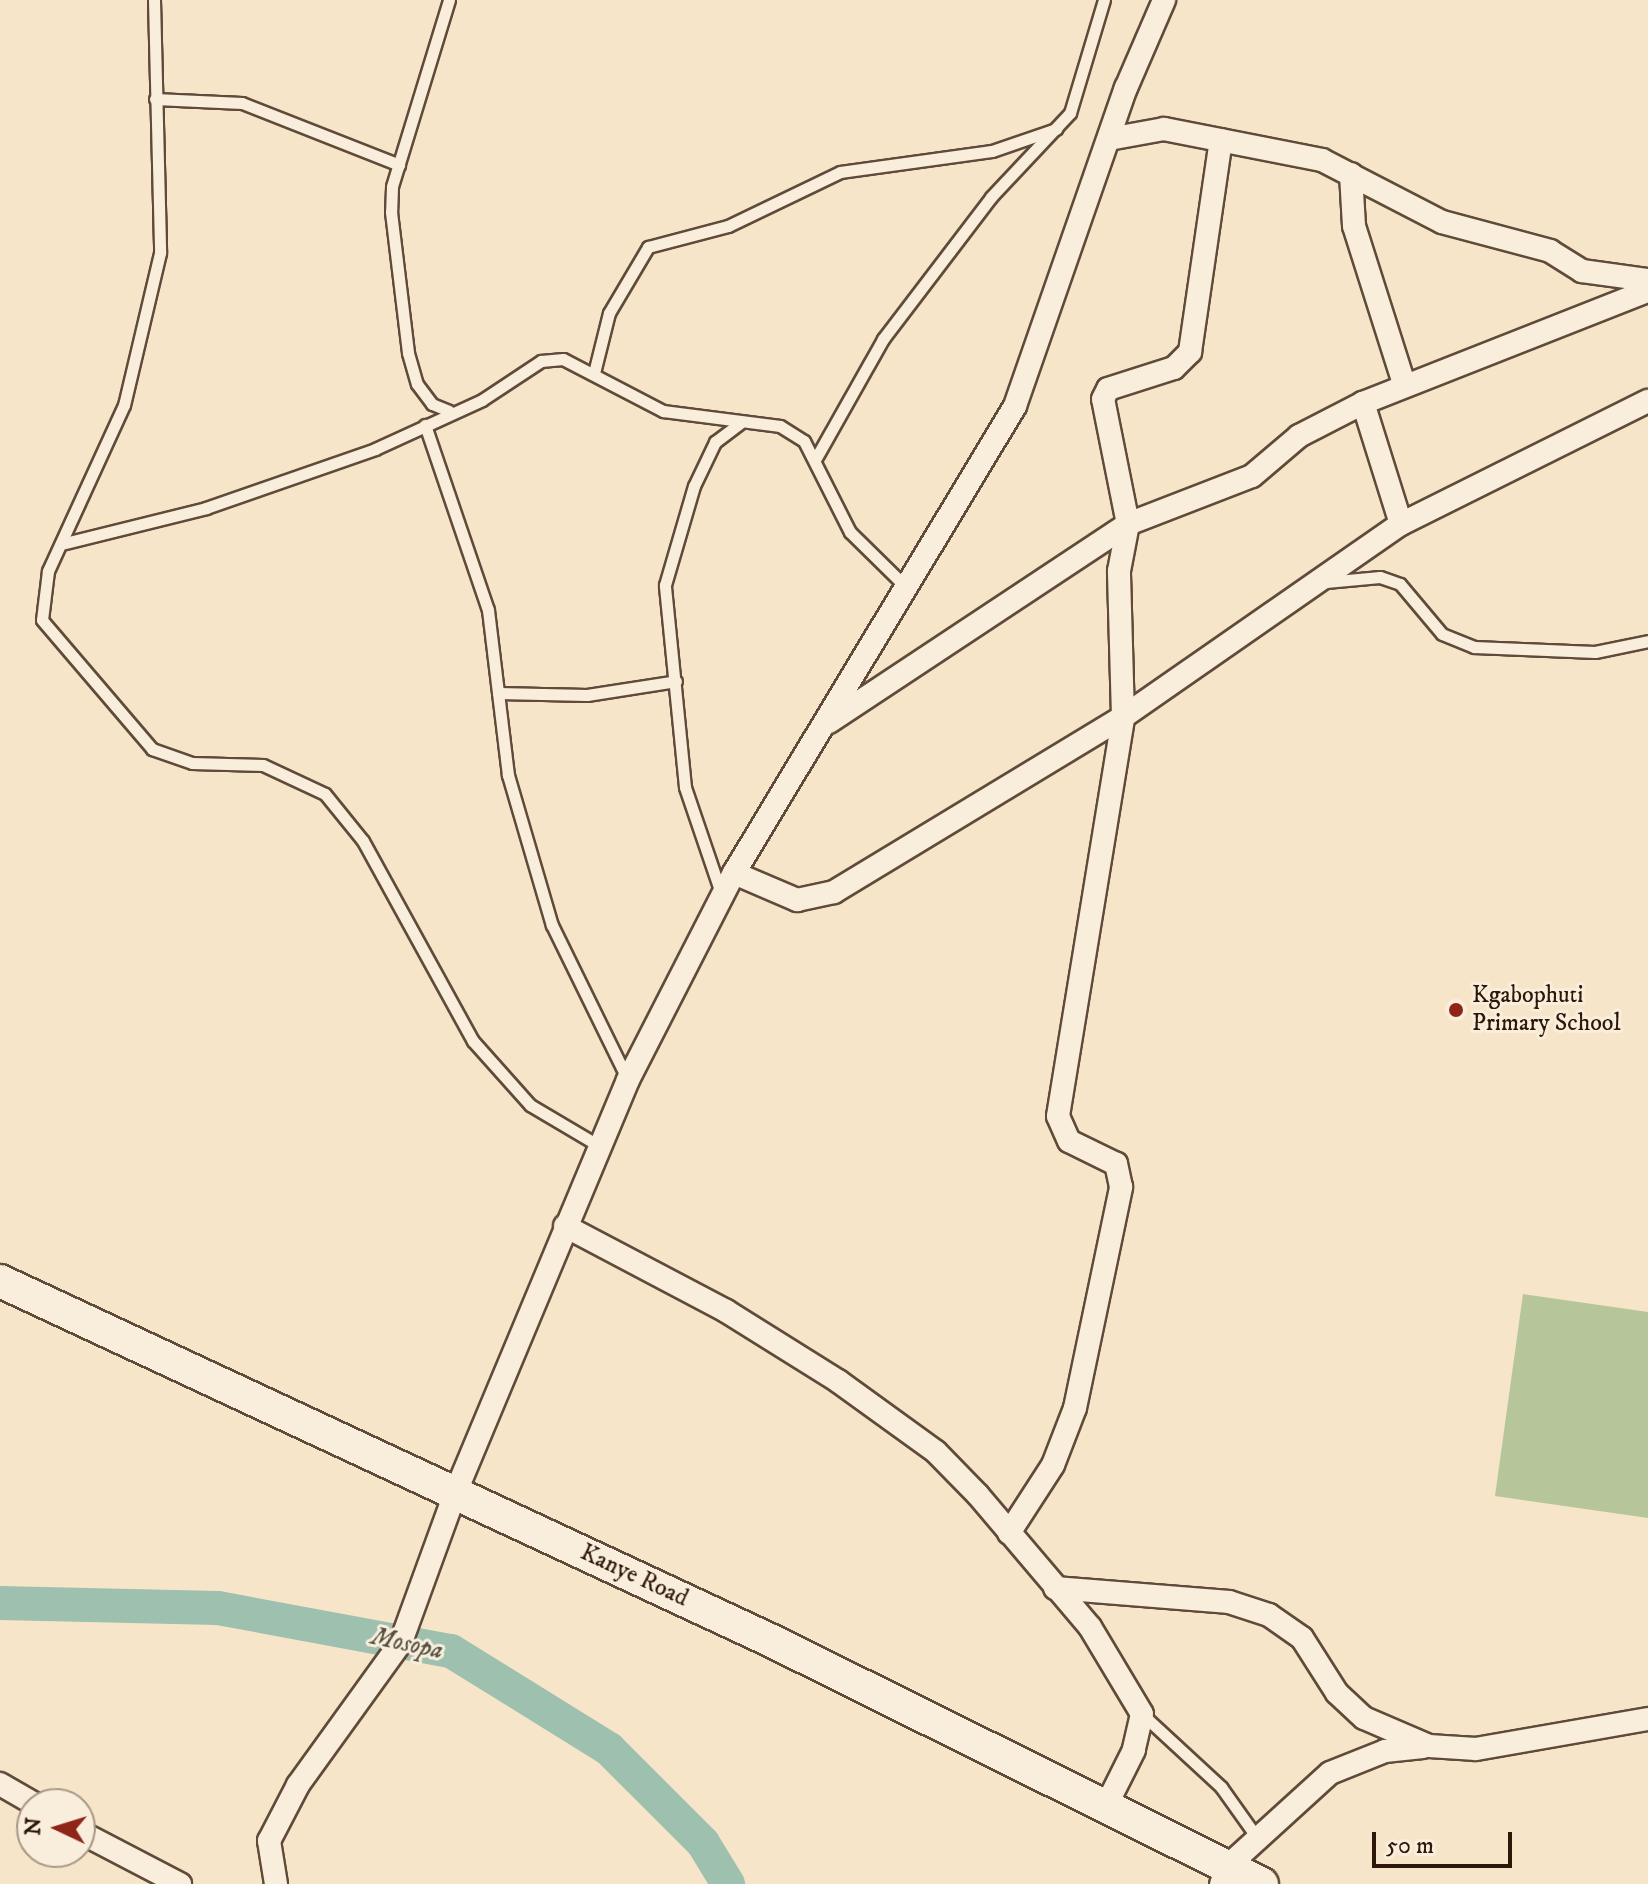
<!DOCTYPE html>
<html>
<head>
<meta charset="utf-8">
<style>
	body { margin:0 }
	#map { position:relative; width:1648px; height:1884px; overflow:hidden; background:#f6e5c8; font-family:"IM FELL DW Pica",serif }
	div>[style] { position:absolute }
	.green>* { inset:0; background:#b7c69a }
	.river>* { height:34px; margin:-17px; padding:0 17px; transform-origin:17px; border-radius:17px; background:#9ec0af }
	.roads { filter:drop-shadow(2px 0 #604a39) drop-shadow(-2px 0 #604a39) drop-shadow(0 2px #604a39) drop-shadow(0 -2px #604a39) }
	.service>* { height:11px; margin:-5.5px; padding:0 5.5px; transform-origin:5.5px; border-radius:5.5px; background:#f9eedb }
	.minor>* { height:22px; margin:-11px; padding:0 11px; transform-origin:11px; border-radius:11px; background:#f9eedb }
	.secondary>* { height:32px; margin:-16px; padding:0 16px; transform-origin:16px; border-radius:16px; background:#f9eedb }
	.dots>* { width:22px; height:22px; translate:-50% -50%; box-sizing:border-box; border:4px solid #f9eedb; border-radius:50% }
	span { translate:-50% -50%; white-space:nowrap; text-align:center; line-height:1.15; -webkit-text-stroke:6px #f9eedb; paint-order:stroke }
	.poi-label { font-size:24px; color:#2e1709 }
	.left { translate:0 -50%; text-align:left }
	.street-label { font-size:24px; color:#2e1709 }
	.water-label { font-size:26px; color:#555243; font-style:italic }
	.north { position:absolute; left:16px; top:1788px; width:80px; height:80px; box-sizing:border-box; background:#f9eedb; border:2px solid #a89887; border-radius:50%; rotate:274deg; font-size:22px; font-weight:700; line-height:32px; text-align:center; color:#2e1709 }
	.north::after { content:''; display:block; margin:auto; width:28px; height:36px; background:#8f2418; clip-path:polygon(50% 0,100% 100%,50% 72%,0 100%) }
	.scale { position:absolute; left:1372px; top:1832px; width:140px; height:36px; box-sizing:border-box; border:4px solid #2e1709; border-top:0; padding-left:10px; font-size:24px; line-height:28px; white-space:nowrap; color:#2e1709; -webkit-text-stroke:6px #f9eedb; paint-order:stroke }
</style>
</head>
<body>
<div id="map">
	<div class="green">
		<div style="clip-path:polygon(1523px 1294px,1648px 1312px,1648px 1518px,1495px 1496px)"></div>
	</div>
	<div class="river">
		<div style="left:0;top:1603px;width:218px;rotate:1.3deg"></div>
		<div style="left:218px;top:1608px;width:237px;rotate:10.5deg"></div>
		<div style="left:451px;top:1651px;width:186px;rotate:31.8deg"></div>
		<div style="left:609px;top:1749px;width:133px;rotate:45deg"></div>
		<div style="left:703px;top:1843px;width:48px;rotate:58.6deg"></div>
	</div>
	<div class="roads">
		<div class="service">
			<div style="left:154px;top:0;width:253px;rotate:88.6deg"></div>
			<div style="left:160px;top:253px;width:156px;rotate:103.3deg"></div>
			<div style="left:124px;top:405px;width:183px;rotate:114.6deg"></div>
			<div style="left:48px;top:571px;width:49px;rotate:97deg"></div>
			<div style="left:42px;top:620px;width:170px;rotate:49.5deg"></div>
			<div style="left:152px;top:749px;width:42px;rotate:19.3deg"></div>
			<div style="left:192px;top:763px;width:71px;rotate:1.6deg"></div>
			<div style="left:263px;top:765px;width:68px;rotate:25.1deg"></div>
			<div style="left:325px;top:794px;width:60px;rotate:51deg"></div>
			<div style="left:363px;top:841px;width:228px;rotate:61.2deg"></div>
			<div style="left:473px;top:1041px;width:86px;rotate:48.3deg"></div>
			<div style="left:530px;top:1105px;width:82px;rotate:30.6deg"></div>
			<div style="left:449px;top:0;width:195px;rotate:107deg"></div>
			<div style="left:392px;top:187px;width:25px;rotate:92deg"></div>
			<div style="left:391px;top:212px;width:142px;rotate:83.1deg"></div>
			<div style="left:408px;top:353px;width:32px;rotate:74deg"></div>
			<div style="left:417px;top:384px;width:25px;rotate:53deg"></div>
			<div style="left:432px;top:404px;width:18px;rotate:22deg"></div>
			<div style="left:155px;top:99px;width:87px;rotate:2.6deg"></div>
			<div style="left:242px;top:103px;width:169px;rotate:21.5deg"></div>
			<div style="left:594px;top:373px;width:62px;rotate:-76deg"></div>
			<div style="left:609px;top:313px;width:77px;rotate:-59.4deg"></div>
			<div style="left:648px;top:247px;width:83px;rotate:-14.7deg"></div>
			<div style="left:728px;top:226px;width:124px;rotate:-25.7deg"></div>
			<div style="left:840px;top:172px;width:153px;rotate:-7.9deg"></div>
			<div style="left:992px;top:151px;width:68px;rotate:-19deg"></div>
			<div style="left:425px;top:425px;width:195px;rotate:71.2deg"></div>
			<div style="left:488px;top:610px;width:166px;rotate:83.1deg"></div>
			<div style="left:508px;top:775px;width:156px;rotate:73.7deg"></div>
			<div style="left:552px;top:925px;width:173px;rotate:63.9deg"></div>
			<div style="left:816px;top:458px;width:137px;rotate:-60.6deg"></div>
			<div style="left:883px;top:339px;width:178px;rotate:-52.7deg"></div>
			<div style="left:991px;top:197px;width:115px;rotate:-46.8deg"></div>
			<div style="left:1070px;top:113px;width:118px;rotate:-73.3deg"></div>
			<div style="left:65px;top:543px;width:145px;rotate:-13.9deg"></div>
			<div style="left:206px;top:508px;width:179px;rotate:-19.2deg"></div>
			<div style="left:375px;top:449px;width:118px;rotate:-24.6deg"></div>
			<div style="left:482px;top:400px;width:71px;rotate:-33.5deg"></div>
			<div style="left:541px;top:361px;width:22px;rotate:-5deg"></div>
			<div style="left:563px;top:359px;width:113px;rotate:27.5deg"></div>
			<div style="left:663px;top:411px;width:118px;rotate:7.3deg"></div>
			<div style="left:780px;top:426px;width:28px;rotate:32deg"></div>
			<div style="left:804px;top:441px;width:102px;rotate:63.2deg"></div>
			<div style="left:850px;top:532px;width:81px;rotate:44.5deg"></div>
			<div style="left:1326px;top:582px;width:54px;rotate:-5.3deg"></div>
			<div style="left:1380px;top:577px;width:21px;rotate:19deg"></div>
			<div style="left:1400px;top:584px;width:65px;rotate:50deg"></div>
			<div style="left:1442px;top:634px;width:35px;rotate:22deg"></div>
			<div style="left:1474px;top:647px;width:121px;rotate:2.4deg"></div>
			<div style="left:1595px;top:652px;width:54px;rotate:-11.7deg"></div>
			<div style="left:498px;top:693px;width:89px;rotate:1.3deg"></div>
			<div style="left:587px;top:695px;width:90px;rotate:-8.9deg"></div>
			<div style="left:721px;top:893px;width:112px;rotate:-108.8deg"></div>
			<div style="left:685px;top:787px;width:203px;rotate:-95.7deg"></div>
			<div style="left:665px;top:585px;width:103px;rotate:-73.7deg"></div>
			<div style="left:694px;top:486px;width:49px;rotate:-64.5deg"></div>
			<div style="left:715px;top:442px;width:31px;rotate:-37deg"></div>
			<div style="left:1142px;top:1714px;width:108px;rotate:42.7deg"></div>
			<div style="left:1221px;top:1787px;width:64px;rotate:54.6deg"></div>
		</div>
		<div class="minor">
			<div style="left:1109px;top:139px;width:56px;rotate:-10.3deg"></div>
			<div style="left:1164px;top:129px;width:161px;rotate:11.1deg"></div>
			<div style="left:1322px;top:160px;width:135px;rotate:27.3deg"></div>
			<div style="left:1442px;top:222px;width:112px;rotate:15deg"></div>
			<div style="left:1550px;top:251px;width:38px;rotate:32deg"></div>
			<div style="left:1582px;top:271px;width:67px;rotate:7.8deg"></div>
			<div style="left:1351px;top:174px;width:52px;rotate:86.7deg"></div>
			<div style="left:1354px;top:226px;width:166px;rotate:72.4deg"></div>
			<div style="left:1401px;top:524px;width:127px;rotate:-107.4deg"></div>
			<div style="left:1363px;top:403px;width:306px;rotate:-21.5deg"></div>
			<div style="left:829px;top:722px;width:359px;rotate:-33.5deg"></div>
			<div style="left:1128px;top:524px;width:133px;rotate:-21.2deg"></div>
			<div style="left:1252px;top:476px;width:62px;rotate:-40.4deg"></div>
			<div style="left:1299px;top:436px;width:72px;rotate:-27.3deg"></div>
			<div style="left:734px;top:873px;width:69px;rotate:23.2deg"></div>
			<div style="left:797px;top:900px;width:38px;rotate:-12deg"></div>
			<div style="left:834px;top:892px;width:338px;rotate:-31.2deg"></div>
			<div style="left:1123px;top:717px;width:338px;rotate:-34.8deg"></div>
			<div style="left:1401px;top:524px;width:276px;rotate:-26.5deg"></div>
			<div style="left:565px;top:1226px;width:182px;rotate:27.8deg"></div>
			<div style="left:726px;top:1311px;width:132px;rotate:32deg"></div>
			<div style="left:838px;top:1381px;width:121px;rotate:35.9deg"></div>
			<div style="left:936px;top:1452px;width:60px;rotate:45.7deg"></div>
			<div style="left:978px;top:1495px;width:173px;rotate:49.7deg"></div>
			<div style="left:1090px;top:1627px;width:101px;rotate:59.1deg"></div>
			<div style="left:1142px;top:1714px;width:37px;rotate:103deg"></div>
			<div style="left:1134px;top:1750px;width:60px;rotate:116.6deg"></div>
			<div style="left:1009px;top:1533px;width:81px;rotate:-57.1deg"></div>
			<div style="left:1053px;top:1465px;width:61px;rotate:-68.9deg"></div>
			<div style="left:1075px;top:1408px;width:226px;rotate:-78.2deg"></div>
			<div style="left:1121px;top:1187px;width:24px;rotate:-102deg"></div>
			<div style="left:1116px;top:1164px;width:52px;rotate:-153.9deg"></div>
			<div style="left:1069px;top:1141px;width:27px;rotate:-114deg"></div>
			<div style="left:1058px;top:1116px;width:404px;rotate:-80.7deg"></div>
			<div style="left:1123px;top:717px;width:146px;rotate:-91.6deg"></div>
			<div style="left:1119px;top:571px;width:48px;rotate:-79.2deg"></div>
			<div style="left:1128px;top:524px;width:127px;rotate:-101.3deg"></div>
			<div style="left:1103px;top:399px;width:11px;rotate:-63deg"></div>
			<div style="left:1108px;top:389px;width:69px;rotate:-17.7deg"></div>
			<div style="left:1174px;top:368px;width:23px;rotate:-45deg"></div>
			<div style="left:1190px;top:352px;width:214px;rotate:-81.7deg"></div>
			<div style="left:1055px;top:1588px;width:175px;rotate:4.6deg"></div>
			<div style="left:1229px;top:1602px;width:42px;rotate:18deg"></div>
			<div style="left:1269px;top:1615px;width:40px;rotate:34.9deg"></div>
			<div style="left:1302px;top:1638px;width:65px;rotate:57.5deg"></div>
			<div style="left:1337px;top:1693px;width:37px;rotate:43deg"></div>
			<div style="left:1364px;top:1718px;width:71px;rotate:23.3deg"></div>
			<div style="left:1429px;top:1746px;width:47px;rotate:3.7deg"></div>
			<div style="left:1476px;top:1749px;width:175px;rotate:-9.9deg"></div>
			<div style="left:0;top:1784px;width:39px;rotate:30deg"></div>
			<div style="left:80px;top:1832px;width:113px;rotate:27.5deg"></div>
			<div style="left:276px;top:1884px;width:44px;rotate:-99.2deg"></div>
			<div style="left:269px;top:1841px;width:63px;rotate:-62.6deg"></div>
			<div style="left:298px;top:1785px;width:176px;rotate:-54.2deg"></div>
			<div style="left:401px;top:1642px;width:155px;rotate:-70deg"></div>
			<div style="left:454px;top:1496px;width:451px;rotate:-67.3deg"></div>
			<div style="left:628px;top:1080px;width:233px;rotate:-62.9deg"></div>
			<div style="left:734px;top:873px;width:545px;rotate:-58.96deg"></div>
			<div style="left:1015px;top:406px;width:337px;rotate:-70.8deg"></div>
			<div style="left:1126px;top:88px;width:96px;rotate:-66.6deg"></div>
			<div style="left:1221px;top:1884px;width:22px;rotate:-66deg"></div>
			<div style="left:1230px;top:1864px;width:135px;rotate:-42.3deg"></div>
			<div style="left:1330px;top:1773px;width:59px;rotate:-21.8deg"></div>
			<div style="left:1385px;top:1751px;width:38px;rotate:-6deg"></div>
		</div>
		<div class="secondary">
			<div style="left:0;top:1281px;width:852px;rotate:25deg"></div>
			<div style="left:772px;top:1641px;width:547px;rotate:26.38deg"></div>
		</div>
	</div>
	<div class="dots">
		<div style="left:1456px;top:1010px;background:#8f2418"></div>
	</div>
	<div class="poi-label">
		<span class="left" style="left:1472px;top:1010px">Kgabophuti<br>Primary School</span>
	</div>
	<div class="street-label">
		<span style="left:634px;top:1576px;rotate:25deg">Kanye Road</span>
	</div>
	<div class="water-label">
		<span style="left:407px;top:1644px;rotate:12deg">Mosopa</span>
	</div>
	<div class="north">N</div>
	<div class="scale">50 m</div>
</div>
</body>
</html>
